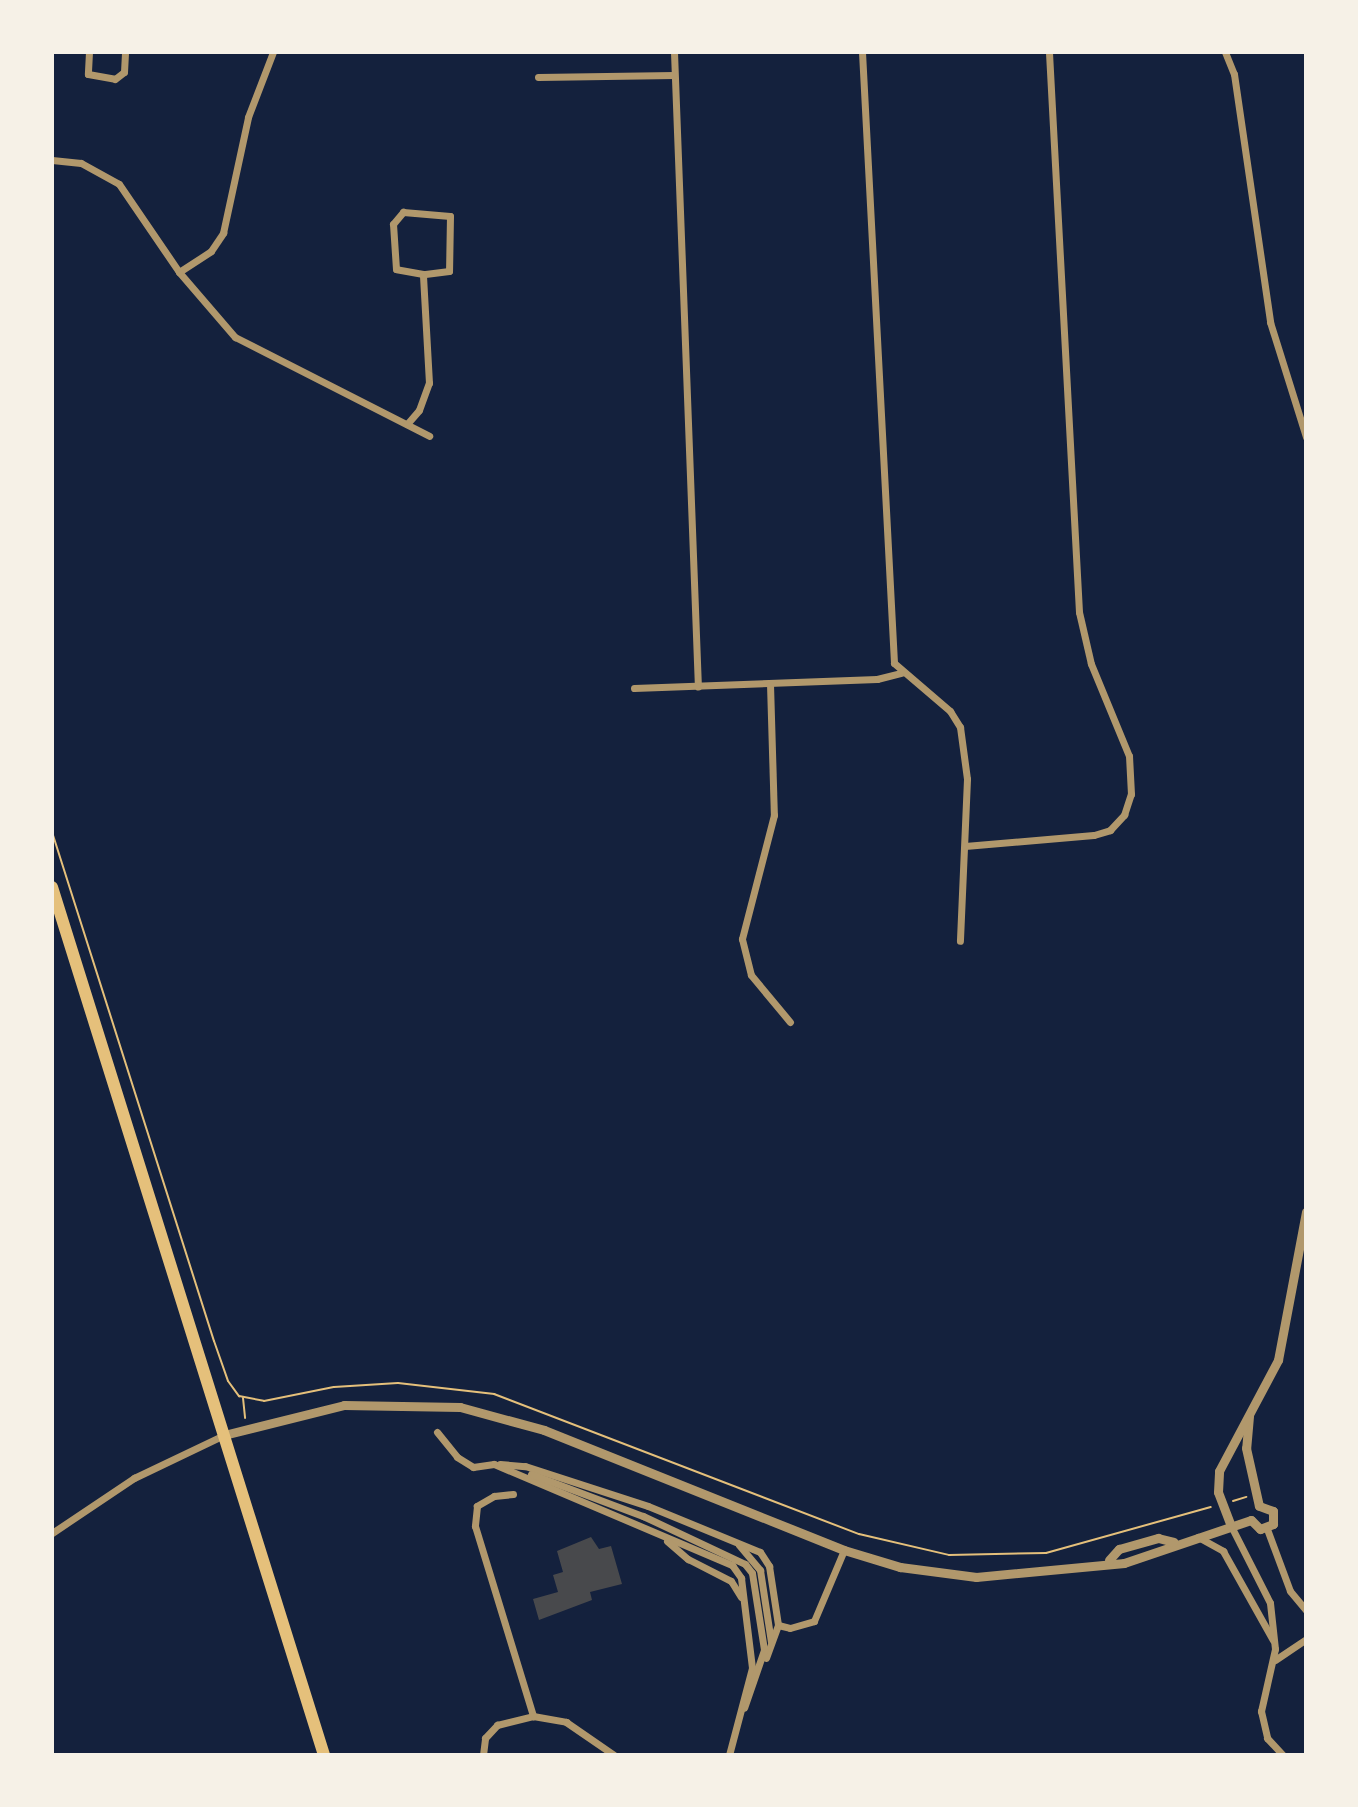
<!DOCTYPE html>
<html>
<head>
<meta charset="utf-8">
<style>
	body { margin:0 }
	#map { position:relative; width:1358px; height:1807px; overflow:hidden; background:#14213d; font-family:Spectral,serif }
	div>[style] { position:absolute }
	.building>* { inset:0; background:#48494c }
	.path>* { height:2px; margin:-1px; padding:0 1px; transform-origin:1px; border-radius:1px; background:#e5c07b }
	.minor>* { height:7px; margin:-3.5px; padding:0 3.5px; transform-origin:3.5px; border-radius:3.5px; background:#b1986c }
	.tertiary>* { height:9px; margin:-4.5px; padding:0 4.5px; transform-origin:4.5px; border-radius:4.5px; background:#b1986c }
	.trunk>* { height:12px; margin:-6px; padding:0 6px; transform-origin:6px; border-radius:6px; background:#e5c07b }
	span { translate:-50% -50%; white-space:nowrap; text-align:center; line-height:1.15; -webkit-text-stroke:8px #f6f1e7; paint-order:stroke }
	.frame { position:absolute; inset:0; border:54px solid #f6f1e7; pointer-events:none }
</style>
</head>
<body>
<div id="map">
	<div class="building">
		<div style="clip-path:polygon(591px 1537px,599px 1549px,611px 1546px,622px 1584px,590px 1592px,592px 1600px,539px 1620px,533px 1599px,558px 1592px,553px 1575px,563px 1572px,557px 1551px)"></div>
	</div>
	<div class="path">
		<div style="left:52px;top:832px;width:534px;rotate:72.35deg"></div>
		<div style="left:214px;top:1341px;width:42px;rotate:70.7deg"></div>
		<div style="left:228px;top:1381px;width:19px;rotate:54deg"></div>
		<div style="left:239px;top:1396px;width:25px;rotate:11deg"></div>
		<div style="left:264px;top:1401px;width:71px;rotate:-11.3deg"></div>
		<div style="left:334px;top:1387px;width:64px;rotate:-3.6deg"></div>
		<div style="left:398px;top:1383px;width:97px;rotate:6.5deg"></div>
		<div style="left:494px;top:1394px;width:391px;rotate:21deg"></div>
		<div style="left:859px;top:1534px;width:92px;rotate:13.1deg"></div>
		<div style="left:949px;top:1555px;width:97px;rotate:-1.2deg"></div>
		<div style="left:1046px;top:1553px;width:171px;rotate:-15.6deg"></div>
		<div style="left:243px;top:1398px;width:20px;rotate:84deg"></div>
		<div style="left:1233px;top:1501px;width:14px;rotate:-17deg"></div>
	</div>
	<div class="minor">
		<div style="left:89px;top:52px;width:22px;rotate:93deg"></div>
		<div style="left:88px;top:74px;width:27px;rotate:10deg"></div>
		<div style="left:115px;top:79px;width:11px;rotate:-38deg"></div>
		<div style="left:124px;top:72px;width:20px;rotate:-87deg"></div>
		<div style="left:674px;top:52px;width:635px;rotate:87.84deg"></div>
		<div style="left:862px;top:52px;width:612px;rotate:87deg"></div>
		<div style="left:894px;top:663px;width:74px;rotate:40.6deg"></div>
		<div style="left:950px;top:711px;width:19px;rotate:58deg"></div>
		<div style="left:960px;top:727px;width:52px;rotate:82.3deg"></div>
		<div style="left:967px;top:779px;width:162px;rotate:92.5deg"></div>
		<div style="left:1225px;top:52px;width:24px;rotate:68deg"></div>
		<div style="left:1234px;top:74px;width:251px;rotate:81.7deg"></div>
		<div style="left:1270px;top:322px;width:121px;rotate:72.6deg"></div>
		<div style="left:538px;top:77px;width:136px;rotate:-0.8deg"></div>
		<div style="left:52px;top:160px;width:29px;rotate:6deg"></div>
		<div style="left:81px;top:163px;width:43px;rotate:28.9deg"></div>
		<div style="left:119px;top:184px;width:107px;rotate:55.7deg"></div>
		<div style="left:179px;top:272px;width:86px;rotate:49.3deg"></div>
		<div style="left:235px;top:337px;width:218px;rotate:27deg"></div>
		<div style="left:403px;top:212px;width:47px;rotate:4.9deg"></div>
		<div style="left:450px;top:216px;width:55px;rotate:91deg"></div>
		<div style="left:449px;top:271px;width:26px;rotate:173deg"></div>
		<div style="left:423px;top:274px;width:27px;rotate:-170deg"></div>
		<div style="left:396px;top:269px;width:45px;rotate:-93.8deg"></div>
		<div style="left:393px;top:224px;width:16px;rotate:-50deg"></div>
		<div style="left:179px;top:272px;width:38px;rotate:-33deg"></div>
		<div style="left:211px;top:251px;width:22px;rotate:-56deg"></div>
		<div style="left:223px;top:233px;width:119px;rotate:-77.8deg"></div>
		<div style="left:248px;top:117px;width:70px;rotate:-69deg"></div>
		<div style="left:407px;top:424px;width:18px;rotate:-49deg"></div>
		<div style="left:419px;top:410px;width:29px;rotate:-70deg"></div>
		<div style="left:429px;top:383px;width:109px;rotate:-93.2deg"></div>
		<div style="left:770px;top:684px;width:131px;rotate:88.3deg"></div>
		<div style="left:774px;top:815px;width:128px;rotate:104.5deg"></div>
		<div style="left:742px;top:939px;width:37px;rotate:76deg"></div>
		<div style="left:751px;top:975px;width:61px;rotate:50.3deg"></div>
		<div style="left:634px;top:688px;width:243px;rotate:-2.1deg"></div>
		<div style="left:877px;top:679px;width:25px;rotate:-14deg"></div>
		<div style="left:965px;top:846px;width:129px;rotate:-4.9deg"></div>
		<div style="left:1094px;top:835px;width:17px;rotate:-17deg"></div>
		<div style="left:1110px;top:830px;width:21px;rotate:-47deg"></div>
		<div style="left:1124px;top:815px;width:22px;rotate:-72deg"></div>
		<div style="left:1131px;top:794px;width:38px;rotate:-93deg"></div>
		<div style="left:1129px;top:756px;width:100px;rotate:-112.4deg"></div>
		<div style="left:1091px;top:664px;width:53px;rotate:-103deg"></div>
		<div style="left:1079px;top:612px;width:561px;rotate:-93.07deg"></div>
		<div style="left:437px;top:1432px;width:32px;rotate:51deg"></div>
		<div style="left:457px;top:1457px;width:19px;rotate:32deg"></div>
		<div style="left:473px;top:1467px;width:21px;rotate:-8deg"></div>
		<div style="left:494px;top:1464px;width:259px;rotate:23deg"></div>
		<div style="left:732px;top:1565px;width:16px;rotate:55deg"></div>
		<div style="left:741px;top:1578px;width:91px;rotate:83deg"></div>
		<div style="left:752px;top:1668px;width:90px;rotate:104.8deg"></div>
		<div style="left:500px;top:1464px;width:25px;rotate:5deg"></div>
		<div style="left:525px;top:1466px;width:129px;rotate:18deg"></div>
		<div style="left:648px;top:1506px;width:121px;rotate:22.3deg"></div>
		<div style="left:760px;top:1552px;width:17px;rotate:57deg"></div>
		<div style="left:769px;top:1566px;width:60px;rotate:81.3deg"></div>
		<div style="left:778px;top:1625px;width:35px;rotate:110deg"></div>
		<div style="left:531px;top:1474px;width:120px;rotate:20.6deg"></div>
		<div style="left:643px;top:1516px;width:113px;rotate:25.2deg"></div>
		<div style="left:745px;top:1564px;width:11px;rotate:52deg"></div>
		<div style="left:752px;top:1573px;width:78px;rotate:81.1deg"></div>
		<div style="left:764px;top:1650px;width:61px;rotate:109deg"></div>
		<div style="left:513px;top:1494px;width:19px;rotate:174deg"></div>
		<div style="left:494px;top:1496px;width:20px;rotate:150deg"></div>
		<div style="left:477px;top:1506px;width:20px;rotate:96deg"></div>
		<div style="left:475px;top:1526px;width:199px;rotate:73deg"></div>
		<div style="left:533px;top:1716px;width:34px;rotate:10deg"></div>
		<div style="left:566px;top:1722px;width:58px;rotate:34.5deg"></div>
		<div style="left:1231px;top:1526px;width:86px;rotate:63.1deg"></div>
		<div style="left:1270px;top:1603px;width:46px;rotate:83.8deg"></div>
		<div style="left:1275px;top:1649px;width:64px;rotate:102.7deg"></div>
		<div style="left:1261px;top:1711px;width:28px;rotate:77deg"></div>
		<div style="left:1267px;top:1738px;width:23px;rotate:47deg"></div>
		<div style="left:1267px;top:1529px;width:66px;rotate:69.6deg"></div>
		<div style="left:1290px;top:1591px;width:25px;rotate:50deg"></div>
		<div style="left:52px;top:1533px;width:99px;rotate:-33.9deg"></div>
		<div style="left:134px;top:1478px;width:100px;rotate:-25.5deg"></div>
		<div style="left:1198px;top:1537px;width:29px;rotate:29deg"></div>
		<div style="left:1223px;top:1551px;width:102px;rotate:60.7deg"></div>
		<div style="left:667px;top:1541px;width:28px;rotate:41deg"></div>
		<div style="left:688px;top:1559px;width:48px;rotate:27.1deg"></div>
		<div style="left:731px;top:1581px;width:19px;rotate:58deg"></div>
		<div style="left:739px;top:1545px;width:33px;rotate:50deg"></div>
		<div style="left:760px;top:1570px;width:73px;rotate:81.3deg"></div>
		<div style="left:778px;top:1625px;width:12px;rotate:14deg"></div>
		<div style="left:790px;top:1628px;width:25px;rotate:-16deg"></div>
		<div style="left:814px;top:1621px;width:77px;rotate:-67.1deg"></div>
		<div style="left:1275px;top:1660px;width:37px;rotate:-34deg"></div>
		<div style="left:483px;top:1755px;width:17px;rotate:-83deg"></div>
		<div style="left:485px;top:1738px;width:18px;rotate:-47deg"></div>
		<div style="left:497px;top:1725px;width:37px;rotate:-14deg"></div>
	</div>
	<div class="tertiary">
		<div style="left:1249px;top:1416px;width:32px;rotate:95deg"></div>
		<div style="left:1246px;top:1448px;width:59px;rotate:77.4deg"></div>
		<div style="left:224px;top:1435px;width:124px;rotate:-14deg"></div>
		<div style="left:344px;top:1405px;width:116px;rotate:1deg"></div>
		<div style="left:460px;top:1407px;width:87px;rotate:15.3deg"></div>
		<div style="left:544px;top:1430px;width:323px;rotate:21.8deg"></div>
		<div style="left:844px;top:1550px;width:59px;rotate:16.9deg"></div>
		<div style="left:900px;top:1567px;width:77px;rotate:7.5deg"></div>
		<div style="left:976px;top:1577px;width:149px;rotate:-5.4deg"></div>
		<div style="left:1124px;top:1563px;width:134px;rotate:-18.7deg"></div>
		<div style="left:1251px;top:1520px;width:13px;rotate:45deg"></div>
		<div style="left:1260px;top:1529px;width:14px;rotate:-21deg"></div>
		<div style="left:1273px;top:1524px;width:13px;rotate:-90deg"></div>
		<div style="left:1273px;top:1511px;width:15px;rotate:-160deg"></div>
		<div style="left:1231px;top:1526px;width:36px;rotate:-111deg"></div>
		<div style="left:1218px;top:1492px;width:21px;rotate:-87deg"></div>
		<div style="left:1219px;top:1471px;width:126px;rotate:-62deg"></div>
		<div style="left:1278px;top:1360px;width:151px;rotate:-79.3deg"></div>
		<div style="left:1109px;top:1560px;width:15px;rotate:-48deg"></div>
		<div style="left:1119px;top:1549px;width:41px;rotate:-15.8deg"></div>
		<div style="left:1158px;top:1538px;width:16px;rotate:14deg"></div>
	</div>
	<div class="trunk">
		<div style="left:52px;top:887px;width:910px;rotate:72.6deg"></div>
	</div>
	<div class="frame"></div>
</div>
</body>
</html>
